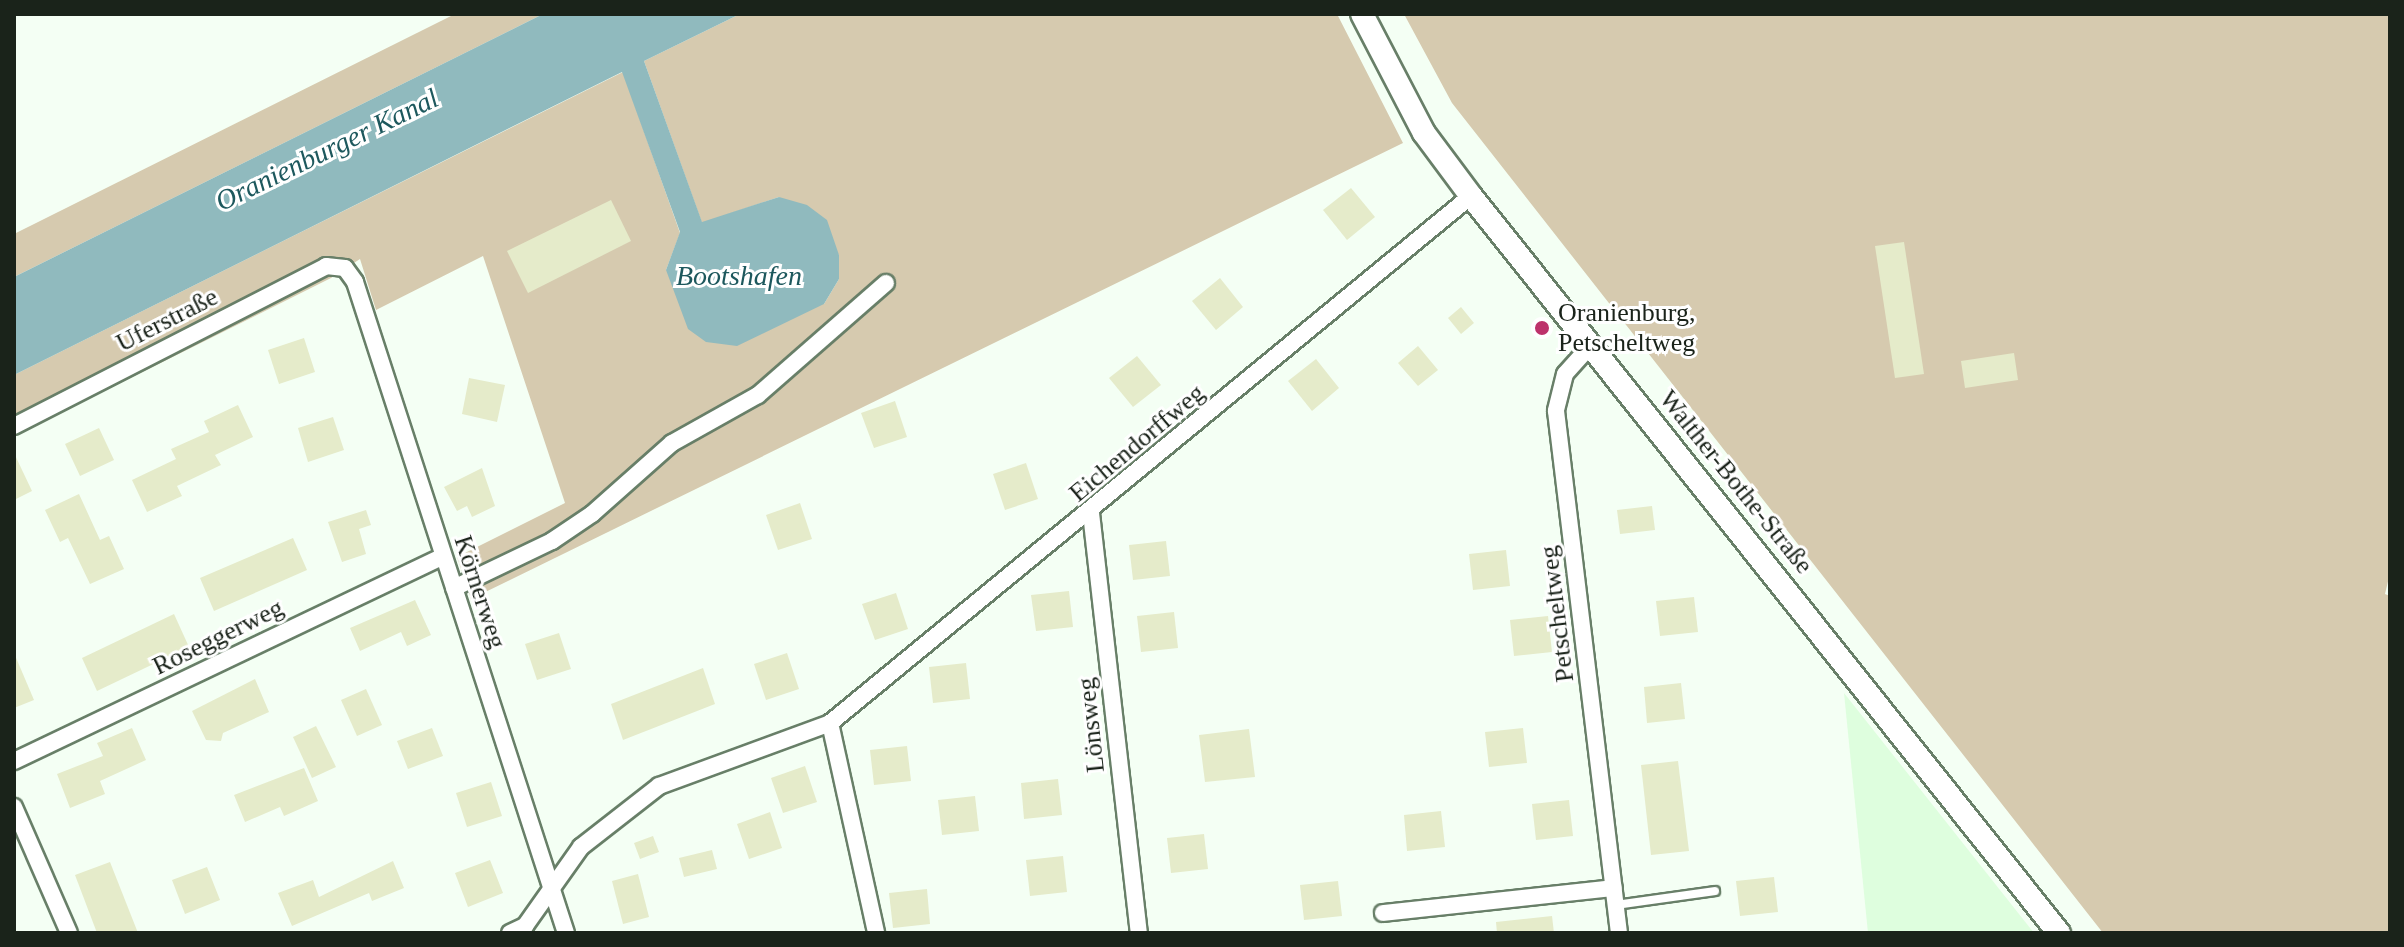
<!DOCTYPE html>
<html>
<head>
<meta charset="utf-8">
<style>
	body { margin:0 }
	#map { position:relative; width:2404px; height:947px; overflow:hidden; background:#f4fff4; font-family:"Times New Roman",serif }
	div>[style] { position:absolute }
	.built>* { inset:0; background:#defede }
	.green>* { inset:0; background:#d6caaf }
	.water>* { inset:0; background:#90babe }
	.building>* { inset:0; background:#e5ebca }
	.roads { filter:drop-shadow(2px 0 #687f68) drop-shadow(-2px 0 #687f68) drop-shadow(0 2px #687f68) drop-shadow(0 -2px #687f68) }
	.lane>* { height:8px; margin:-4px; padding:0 4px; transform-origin:4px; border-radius:4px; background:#fff }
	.street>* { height:16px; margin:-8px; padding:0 8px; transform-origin:8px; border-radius:8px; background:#fff }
	.secondary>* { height:22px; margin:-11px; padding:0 11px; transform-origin:11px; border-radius:11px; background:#fff }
	.dots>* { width:22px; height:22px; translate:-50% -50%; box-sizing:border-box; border:4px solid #fff; border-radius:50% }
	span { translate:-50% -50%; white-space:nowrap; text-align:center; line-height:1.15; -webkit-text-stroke:6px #fff; paint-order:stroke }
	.poi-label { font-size:26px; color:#1a231a }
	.left { translate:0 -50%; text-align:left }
	.street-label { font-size:26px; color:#1a231a }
	.water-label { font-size:28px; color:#1d585d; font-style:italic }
	.frame { position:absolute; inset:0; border:16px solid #1a231a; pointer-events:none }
</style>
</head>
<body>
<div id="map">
	<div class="built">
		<div style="clip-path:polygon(1844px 693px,2034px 933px,1868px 933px)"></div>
	</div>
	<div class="green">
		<div style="clip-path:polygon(455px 14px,543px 14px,14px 277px,14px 234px)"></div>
		<div style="clip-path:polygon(740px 14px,1337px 14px,1403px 143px,471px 599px,457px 557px,565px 503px,483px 256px,376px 310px,360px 259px,331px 278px,14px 436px,14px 375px,623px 72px,680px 233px,666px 270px,824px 304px,839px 279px,839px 255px,779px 197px,702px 223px,644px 61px)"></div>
		<div style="clip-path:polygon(1404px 14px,2390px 14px,2390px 573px,2385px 594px,2390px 596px,2390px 933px,2103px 933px,1452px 103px)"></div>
	</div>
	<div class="water">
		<div style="clip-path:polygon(543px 14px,740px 14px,644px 61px,702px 222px,779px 197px,807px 205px,827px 220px,839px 255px,839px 279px,824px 304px,737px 346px,706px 342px,688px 329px,666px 270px,680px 232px,622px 72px,14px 375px,14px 277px)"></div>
	</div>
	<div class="building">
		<div style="clip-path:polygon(1351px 188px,1375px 217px,1347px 240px,1323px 210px)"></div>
		<div style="clip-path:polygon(611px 200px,631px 241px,528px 293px,507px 251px)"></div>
		<div style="clip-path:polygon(1904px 242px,1924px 374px,1895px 378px,1875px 246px)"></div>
		<div style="clip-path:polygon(1220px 278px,1243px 307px,1216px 330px,1192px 301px)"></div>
		<div style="clip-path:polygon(1461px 307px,1474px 323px,1461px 334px,1448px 318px)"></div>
		<div style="clip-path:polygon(304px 338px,315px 372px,279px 384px,268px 350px)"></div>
		<div style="clip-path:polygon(1418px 346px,1438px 370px,1418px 386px,1398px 363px)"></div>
		<div style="clip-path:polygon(2014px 353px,2018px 380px,1965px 388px,1961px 361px)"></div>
		<div style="clip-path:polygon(1137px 356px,1161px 385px,1133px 407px,1109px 378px)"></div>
		<div style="clip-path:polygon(1316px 359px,1339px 388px,1312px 411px,1288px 381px)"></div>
		<div style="clip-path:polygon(469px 378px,505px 385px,497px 422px,462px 414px)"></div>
		<div style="clip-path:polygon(895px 401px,907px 437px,874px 448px,861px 413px)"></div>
		<div style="clip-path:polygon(238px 405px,253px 437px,215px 455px,221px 465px,177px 486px,182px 496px,147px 512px,132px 480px,176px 459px,171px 449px,209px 432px,204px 421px)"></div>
		<div style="clip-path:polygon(333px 417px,344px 450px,308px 462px,298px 428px)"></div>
		<div style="clip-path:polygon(99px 428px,114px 460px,80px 476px,65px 444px)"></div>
		<div style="clip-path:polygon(14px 453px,32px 491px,14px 500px)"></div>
		<div style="clip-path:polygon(1026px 463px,1038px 499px,1005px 510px,993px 474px)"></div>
		<div style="clip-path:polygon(482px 468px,495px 506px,472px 517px,467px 506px,457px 511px,444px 487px)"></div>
		<div style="clip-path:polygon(79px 494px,100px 540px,109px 536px,124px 569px,90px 584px,68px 538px,60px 542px,45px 510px)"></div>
		<div style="clip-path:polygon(800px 503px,812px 539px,778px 550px,766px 515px)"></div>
		<div style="clip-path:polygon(1652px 506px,1655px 530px,1620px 534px,1617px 510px)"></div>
		<div style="clip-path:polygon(366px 510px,371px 525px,359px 529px,366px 554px,342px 562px,328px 522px)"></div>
		<div style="clip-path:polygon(293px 538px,307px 570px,214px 611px,200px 578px)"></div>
		<div style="clip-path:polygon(1166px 541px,1170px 576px,1133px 580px,1129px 545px)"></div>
		<div style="clip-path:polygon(1506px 550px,1510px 586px,1473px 590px,1469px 554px)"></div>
		<div style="clip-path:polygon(1069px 591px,1073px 627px,1036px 631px,1031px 595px)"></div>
		<div style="clip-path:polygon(896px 593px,908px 629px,875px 640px,862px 604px)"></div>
		<div style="clip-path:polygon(1694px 597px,1698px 632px,1660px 636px,1656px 601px)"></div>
		<div style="clip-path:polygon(415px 600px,431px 635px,407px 646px,401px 632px,360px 651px,350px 628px)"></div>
		<div style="clip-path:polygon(1174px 612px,1178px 648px,1141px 652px,1137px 616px)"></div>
		<div style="clip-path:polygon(174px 614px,189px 647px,97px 691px,82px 658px)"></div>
		<div style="clip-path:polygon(1548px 616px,1552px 652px,1514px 656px,1510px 620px)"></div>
		<div style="clip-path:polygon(559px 633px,571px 669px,537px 680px,525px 644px)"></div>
		<div style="clip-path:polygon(14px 653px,34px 700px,14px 708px)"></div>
		<div style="clip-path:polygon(787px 653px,799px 689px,766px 700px,754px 664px)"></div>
		<div style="clip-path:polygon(966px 663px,970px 699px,933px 703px,929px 667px)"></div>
		<div style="clip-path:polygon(703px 668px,715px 704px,623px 740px,611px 704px)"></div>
		<div style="clip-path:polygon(255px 679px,269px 712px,223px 733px,221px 741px,206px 740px,192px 711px)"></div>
		<div style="clip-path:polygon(1681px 683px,1685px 719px,1647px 723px,1644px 687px)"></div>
		<div style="clip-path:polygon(366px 689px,382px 725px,357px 736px,341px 700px)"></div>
		<div style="clip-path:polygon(316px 726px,336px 767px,312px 778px,293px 737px)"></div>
		<div style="clip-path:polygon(132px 728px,146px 760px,100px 781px,105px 794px,70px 808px,57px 774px,103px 756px,97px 743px)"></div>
		<div style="clip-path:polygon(432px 728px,443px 756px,408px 769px,397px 741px)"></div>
		<div style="clip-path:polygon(1523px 728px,1527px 763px,1489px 767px,1485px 732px)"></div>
		<div style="clip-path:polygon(1249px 729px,1255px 777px,1205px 782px,1199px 735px)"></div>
		<div style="clip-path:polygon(907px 746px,911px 781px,874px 785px,870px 750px)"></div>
		<div style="clip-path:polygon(1678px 761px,1689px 851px,1651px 855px,1641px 765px)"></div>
		<div style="clip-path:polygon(805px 766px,817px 802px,783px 813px,771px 778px)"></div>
		<div style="clip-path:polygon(304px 768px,318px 801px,284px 816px,280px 807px,245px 822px,234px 795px)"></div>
		<div style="clip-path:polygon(1058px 779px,1062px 815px,1024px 819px,1021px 783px)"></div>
		<div style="clip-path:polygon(491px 782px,502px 816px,467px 827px,456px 793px)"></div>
		<div style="clip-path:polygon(975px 796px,979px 831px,942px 835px,938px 800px)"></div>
		<div style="clip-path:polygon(1569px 800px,1573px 836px,1536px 840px,1532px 804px)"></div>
		<div style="clip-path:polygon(1441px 811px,1445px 847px,1407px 851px,1404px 815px)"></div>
		<div style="clip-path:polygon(770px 812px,782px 848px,749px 859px,737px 824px)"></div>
		<div style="clip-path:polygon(1204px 834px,1208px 869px,1171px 873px,1167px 838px)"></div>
		<div style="clip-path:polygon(653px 836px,659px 852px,640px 859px,634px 843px)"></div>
		<div style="clip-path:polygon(712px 850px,717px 869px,684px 877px,679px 858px)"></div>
		<div style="clip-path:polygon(1063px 856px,1067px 892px,1030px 896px,1026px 860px)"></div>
		<div style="clip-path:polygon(490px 860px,503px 893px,468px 907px,455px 873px)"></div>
		<div style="clip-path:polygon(393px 861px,404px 888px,372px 901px,369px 893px,292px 926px,278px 893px,313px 880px,319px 897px)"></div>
		<div style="clip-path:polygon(110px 862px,138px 933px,97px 933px,75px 875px)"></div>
		<div style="clip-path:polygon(207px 867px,220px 900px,185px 914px,172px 880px)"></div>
		<div style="clip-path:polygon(638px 874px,649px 917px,623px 924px,612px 881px)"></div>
		<div style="clip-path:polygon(1774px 877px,1778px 912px,1740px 916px,1736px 881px)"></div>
		<div style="clip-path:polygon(1338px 881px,1342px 916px,1304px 920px,1300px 885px)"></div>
		<div style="clip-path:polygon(927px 889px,930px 924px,893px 928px,889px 893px)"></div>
		<div style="clip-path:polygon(1552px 916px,1554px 933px,1497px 933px,1496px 922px)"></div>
	</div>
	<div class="roads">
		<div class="lane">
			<div style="left:1616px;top:905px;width:100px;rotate:-8deg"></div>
		</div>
		<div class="street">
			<div style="left:1591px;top:345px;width:39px;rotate:132deg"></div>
			<div style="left:1565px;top:374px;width:38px;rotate:104deg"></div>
			<div style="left:1556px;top:411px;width:526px;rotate:83.12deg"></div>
			<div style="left:14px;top:426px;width:351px;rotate:-27.1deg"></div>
			<div style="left:326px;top:266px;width:19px;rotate:6deg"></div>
			<div style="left:345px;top:268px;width:17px;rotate:54deg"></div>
			<div style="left:355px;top:282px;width:684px;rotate:72.04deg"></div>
			<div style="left:1091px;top:513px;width:423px;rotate:83.5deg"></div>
			<div style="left:454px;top:588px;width:109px;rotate:-25.6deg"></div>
			<div style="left:552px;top:541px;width:48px;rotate:-34deg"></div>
			<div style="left:592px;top:514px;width:107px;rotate:-41.6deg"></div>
			<div style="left:672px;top:443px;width:98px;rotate:-29.2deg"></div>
			<div style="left:758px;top:395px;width:170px;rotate:-41.2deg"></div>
			<div style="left:830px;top:723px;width:215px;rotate:77.6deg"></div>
			<div style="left:14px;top:761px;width:475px;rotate:-25.5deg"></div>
			<div style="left:14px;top:807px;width:137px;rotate:66.4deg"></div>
			<div style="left:1383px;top:913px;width:232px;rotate:-6.2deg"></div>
			<div style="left:510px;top:933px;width:17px;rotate:-25deg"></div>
			<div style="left:525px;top:926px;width:97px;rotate:-54.7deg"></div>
			<div style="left:581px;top:847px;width:99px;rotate:-38deg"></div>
			<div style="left:659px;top:786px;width:182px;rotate:-20.2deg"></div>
			<div style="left:830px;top:723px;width:830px;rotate:-39.43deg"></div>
		</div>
		<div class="secondary">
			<div style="left:1362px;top:14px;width:134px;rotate:62.5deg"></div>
			<div style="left:1424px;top:133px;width:79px;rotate:53.3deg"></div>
			<div style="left:1471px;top:196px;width:943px;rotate:51.42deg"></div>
		</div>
	</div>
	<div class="dots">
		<div style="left:1542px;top:328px;background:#bd326b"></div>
	</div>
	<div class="poi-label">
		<span class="left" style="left:1558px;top:328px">Oranienburg,<br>Petscheltweg</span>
	</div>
	<div class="street-label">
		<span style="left:167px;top:320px;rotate:-27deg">Uferstraße</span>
		<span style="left:1137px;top:443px;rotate:-40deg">Eichendorffweg</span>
		<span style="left:1736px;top:482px;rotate:51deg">Walther-Bothe-Straße</span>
		<span style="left:480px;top:592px;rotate:72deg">Körnerweg</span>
		<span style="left:1557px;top:614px;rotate:-97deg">Petscheltweg</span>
		<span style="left:218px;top:637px;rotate:-26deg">Roseggerweg</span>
		<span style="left:1091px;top:725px;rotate:-96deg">Lönsweg</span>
	</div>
	<div class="water-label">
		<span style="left:327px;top:150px;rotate:-26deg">Oranienburger Kanal</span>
		<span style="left:739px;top:276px">Bootshafen</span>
	</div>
	<div class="frame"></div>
</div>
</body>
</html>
